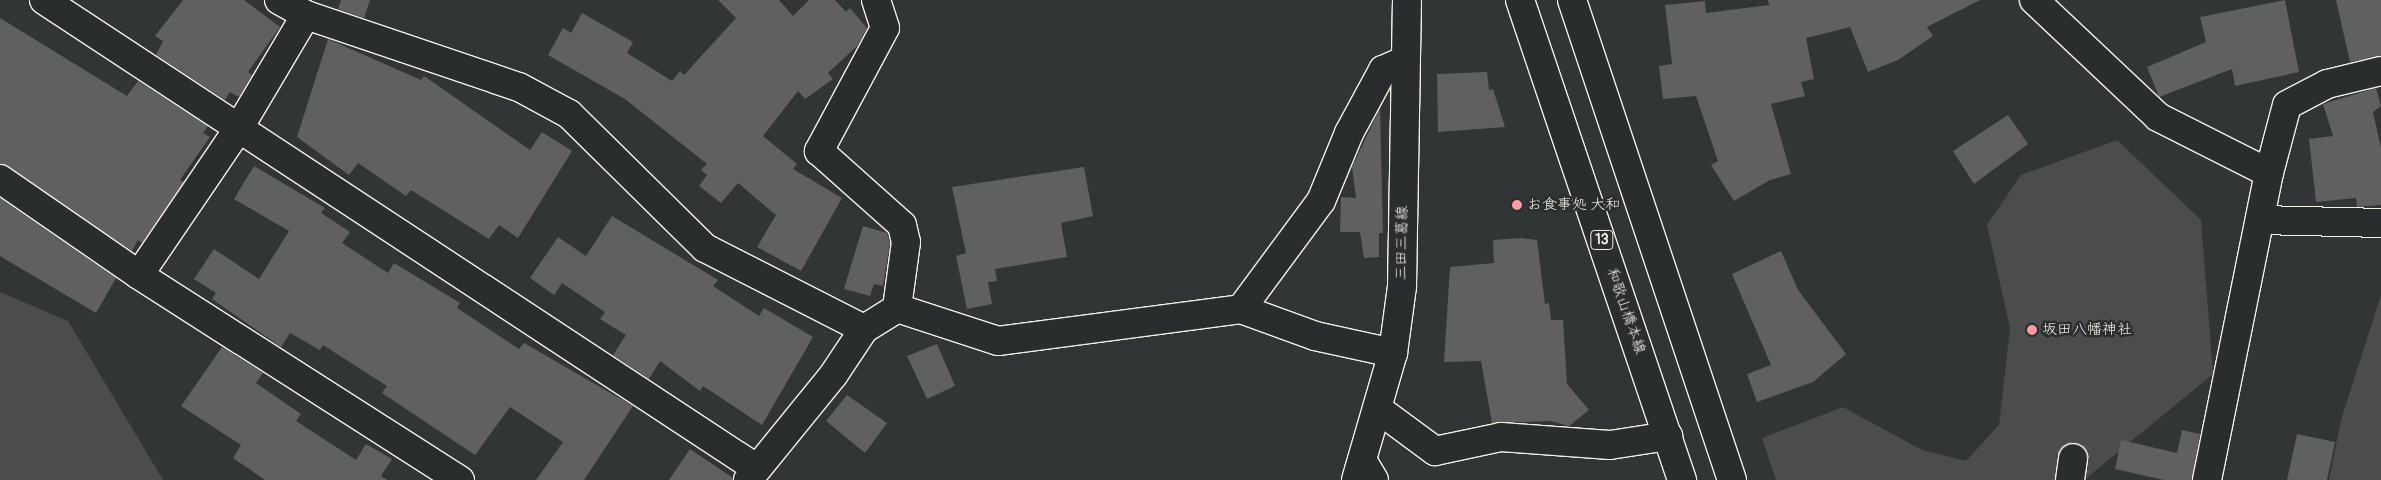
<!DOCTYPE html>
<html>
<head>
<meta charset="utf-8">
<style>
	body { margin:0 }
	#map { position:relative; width:2381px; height:480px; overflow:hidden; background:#323535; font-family:Pangolin,"Klee One",sans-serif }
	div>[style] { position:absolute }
	.green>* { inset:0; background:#4b4d4c }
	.building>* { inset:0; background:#5f605f }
	.roads { filter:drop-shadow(1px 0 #f4f1e8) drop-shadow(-1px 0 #f4f1e8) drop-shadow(0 1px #f4f1e8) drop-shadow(0 -1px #f4f1e8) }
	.minor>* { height:28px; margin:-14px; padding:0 14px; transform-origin:14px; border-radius:14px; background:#2a2d2e }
	.major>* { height:28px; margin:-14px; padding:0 14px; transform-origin:14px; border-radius:14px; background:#2a2d2e }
	.dots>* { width:14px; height:14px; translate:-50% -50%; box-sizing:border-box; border:2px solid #2a2d2e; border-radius:50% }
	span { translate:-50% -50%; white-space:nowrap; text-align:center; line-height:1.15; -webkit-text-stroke:5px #2a2d2e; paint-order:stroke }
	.shield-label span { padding:1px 4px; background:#2a2d2e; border:1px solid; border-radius:4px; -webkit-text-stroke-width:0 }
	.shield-label { font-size:14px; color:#f4f1e8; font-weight:700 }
	.poi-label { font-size:15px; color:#f4f1e8 }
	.left { translate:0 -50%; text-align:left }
	.street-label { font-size:15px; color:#f4f1e8 }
</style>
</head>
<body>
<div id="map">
	<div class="green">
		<div style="clip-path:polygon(2117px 140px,2201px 220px,2213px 374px,2084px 480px,1776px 480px,1762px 438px,1843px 407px,1922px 450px,1966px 461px,1999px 425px,2010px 328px,1987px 225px,2021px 175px)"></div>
		<div style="clip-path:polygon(0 292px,68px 321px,163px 480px,0 480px)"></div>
		<div style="clip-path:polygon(2381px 295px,2381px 480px,2329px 480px,2341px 420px)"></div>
	</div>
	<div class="building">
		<div style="clip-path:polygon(183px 0,244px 0,280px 27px,248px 72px,252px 75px,239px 97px,230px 92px,225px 100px,156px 55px,163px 41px,155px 36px)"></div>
		<div style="clip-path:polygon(341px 0,370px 0,364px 18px,338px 9px)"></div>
		<div style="clip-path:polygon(718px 0,779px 0,793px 16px,809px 0,835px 0,846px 12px,850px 8px,867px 28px,858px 45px,828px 73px,833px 79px,805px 99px,798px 91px,763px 136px,797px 164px,793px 169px,842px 198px,801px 271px,757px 247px,776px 215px,738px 183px,721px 203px,699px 186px,707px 175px,701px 170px,707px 164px,625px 99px,548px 55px,563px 28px,571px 33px,582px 13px,633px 42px,627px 53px,672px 81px,680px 71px,684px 75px,736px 18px)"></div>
		<div style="clip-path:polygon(1768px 0,1980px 0,1927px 27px,1933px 36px,1898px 60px,1868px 72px,1850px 27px,1806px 38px,1814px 79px,1801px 82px,1805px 96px,1771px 104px,1791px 174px,1770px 180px,1734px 201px,1711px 165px,1718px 161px,1696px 96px,1663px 99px,1659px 66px,1672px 64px,1665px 5px,1705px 1px,1706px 13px,1769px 5px)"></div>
		<div style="clip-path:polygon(2285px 0,2299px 72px,2235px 86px,2232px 69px,2159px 97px,2147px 67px,2206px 42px,2200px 17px)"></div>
		<div style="clip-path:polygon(2336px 0,2381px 0,2381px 56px,2350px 62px)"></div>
		<div style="clip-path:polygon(0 18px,127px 96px,138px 81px,208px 126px,203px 133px,210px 137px,180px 180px,184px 182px,142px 243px,138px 240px,132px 251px,0 164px)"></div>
		<div style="clip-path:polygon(328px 39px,421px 80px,424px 76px,530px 150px,542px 132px,572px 151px,518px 238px,499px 225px,489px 239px,411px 190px,406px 196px,358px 163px,349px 175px,297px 137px)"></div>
		<div style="clip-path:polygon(1487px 72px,1489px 90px,1493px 89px,1505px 127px,1438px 132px,1437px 74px)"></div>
		<div style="clip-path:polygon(2376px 88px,2381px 106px,2373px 112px,2381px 148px,2381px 205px,2357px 207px,2356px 198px,2316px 202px,2309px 139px,2333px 136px,2323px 104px)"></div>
		<div style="clip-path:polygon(1380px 108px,1383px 233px,1379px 233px,1379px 257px,1364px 258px,1360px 232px,1340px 232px,1341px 197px,1356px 198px,1352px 167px)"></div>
		<div style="clip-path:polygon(2008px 115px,2028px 144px,1974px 184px,1953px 151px)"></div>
		<div style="clip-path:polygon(254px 166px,325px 208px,321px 213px,350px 232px,342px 243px,388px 273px,394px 263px,460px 303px,457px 308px,519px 349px,524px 343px,633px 406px,584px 480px,536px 480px,563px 442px,510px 407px,475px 455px,382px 393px,387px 386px,323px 345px,320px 350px,290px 333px,281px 347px,212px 299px,216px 293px,194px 279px,214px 249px,259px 279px,289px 231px,234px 199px)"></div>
		<div style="clip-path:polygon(1084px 167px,1093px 216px,1061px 223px,1067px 257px,995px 269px,997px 281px,988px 282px,992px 304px,967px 309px,956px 256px,966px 253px,952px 187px)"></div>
		<div style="clip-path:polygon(0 198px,116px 278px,96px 313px,0 256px)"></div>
		<div style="clip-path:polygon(612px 216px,718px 280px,713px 286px,759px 316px,764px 308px,813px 337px,762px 425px,703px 386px,700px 391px,660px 361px,649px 379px,613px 355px,626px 335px,600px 319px,605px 312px,562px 283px,554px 295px,530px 278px,558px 237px,586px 256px)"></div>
		<div style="clip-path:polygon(863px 226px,887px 233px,890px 243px,883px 286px,874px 284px,870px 296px,844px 289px)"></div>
		<div style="clip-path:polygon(1521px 238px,1537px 240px,1545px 304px,1549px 303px,1551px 320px,1563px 320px,1567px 384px,1589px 410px,1569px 426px,1551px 421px,1492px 423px,1481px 361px,1444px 362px,1450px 267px,1494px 263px,1493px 240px)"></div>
		<div style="clip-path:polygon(1781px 251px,1798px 290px,1846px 354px,1813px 382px,1757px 402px,1747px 374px,1771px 365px,1732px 274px)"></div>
		<div style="clip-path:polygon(937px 344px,955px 386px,927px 399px,907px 356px)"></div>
		<div style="clip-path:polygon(222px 347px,263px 373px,256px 383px,301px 414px,296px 421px,356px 460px,366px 444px,392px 459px,381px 476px,387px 480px,265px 480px,233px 458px,241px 445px,181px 406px)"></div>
		<div style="clip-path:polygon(847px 395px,887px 423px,865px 453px,826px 421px)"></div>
		<div style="clip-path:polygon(2182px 430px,2200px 434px,2192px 480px,2164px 480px,2115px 469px,2121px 440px,2177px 453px)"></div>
		<div style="clip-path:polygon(2297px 434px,2335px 442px,2327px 480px,2287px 480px)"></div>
		<div style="clip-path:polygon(690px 449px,733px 478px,733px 480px,669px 480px)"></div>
	</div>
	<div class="roads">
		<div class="minor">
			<div style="left:44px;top:0;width:852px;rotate:33.32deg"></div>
			<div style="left:279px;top:0;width:31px;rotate:29deg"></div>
			<div style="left:876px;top:0;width:29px;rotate:72deg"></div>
			<div style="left:885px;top:28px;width:140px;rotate:118.2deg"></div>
			<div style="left:819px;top:151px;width:111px;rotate:41.7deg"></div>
			<div style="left:902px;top:225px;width:17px;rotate:77deg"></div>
			<div style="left:906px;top:242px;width:67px;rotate:97.8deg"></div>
			<div style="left:2034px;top:0;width:170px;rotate:43.3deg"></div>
			<div style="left:2158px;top:117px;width:124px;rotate:26.8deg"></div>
			<div style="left:0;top:179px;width:169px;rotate:34.6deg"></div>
			<div style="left:139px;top:275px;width:381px;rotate:32.6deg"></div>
			<div style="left:2260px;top:220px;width:121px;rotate:1.4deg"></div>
			<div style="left:139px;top:275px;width:174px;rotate:-55.8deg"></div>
			<div style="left:237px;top:131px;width:135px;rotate:-59.3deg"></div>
			<div style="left:306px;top:15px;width:225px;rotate:18.7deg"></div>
			<div style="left:519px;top:87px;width:57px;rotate:28.4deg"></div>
			<div style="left:569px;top:114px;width:191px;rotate:44.6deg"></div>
			<div style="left:705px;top:248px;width:178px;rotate:27deg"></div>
			<div style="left:1241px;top:309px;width:134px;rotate:-53.5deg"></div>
			<div style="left:1321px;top:201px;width:74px;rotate:-67.6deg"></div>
			<div style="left:1349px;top:133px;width:72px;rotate:-61.6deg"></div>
			<div style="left:1383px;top:70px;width:24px;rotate:-24deg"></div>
			<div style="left:1378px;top:409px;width:71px;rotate:36.4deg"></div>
			<div style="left:1435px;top:451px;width:67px;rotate:-12deg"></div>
			<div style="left:1501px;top:437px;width:109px;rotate:4.2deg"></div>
			<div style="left:1610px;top:445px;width:59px;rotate:-8.8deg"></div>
			<div style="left:1362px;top:460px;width:23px;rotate:59deg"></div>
			<div style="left:748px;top:480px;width:136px;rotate:-50.9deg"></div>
			<div style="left:834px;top:374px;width:54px;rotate:-56.3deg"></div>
			<div style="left:864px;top:329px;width:39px;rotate:-32deg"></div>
			<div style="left:897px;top:308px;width:106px;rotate:18.1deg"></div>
			<div style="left:998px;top:341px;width:245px;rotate:-7.5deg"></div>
			<div style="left:1241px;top:309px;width:79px;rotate:20deg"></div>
			<div style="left:1315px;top:336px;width:80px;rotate:12.3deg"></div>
			<div style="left:2070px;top:480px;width:22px;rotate:-82deg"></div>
			<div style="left:2207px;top:480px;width:313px;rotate:-78.6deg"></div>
			<div style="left:2269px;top:173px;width:70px;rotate:-75.2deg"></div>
			<div style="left:2287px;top:105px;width:45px;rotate:-27.7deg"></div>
			<div style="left:2327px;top:84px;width:56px;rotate:-13.5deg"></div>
		</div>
		<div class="major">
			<div style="left:1520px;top:0;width:507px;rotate:71.35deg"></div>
			<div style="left:1572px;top:0;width:506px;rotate:71.57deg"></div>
			<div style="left:1356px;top:480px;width:132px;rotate:-73.8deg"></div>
			<div style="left:1393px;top:353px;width:68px;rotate:-82.3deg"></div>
			<div style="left:1402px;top:286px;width:286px;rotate:-89deg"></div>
		</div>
	</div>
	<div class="dots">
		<div style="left:1517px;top:205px;background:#ff9aa2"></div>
		<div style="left:2032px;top:330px;background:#ff9aa2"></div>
	</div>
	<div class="shield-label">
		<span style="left:1602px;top:240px">13</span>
	</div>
	<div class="poi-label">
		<span class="left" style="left:1527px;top:205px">お食事処 大和</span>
		<span class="left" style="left:2042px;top:330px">坂田八幡神社</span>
	</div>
	<div class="street-label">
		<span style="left:1402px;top:243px;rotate:-89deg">三田三葛線</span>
		<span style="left:1626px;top:311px;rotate:71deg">和歌山橋本線</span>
	</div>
</div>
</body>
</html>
